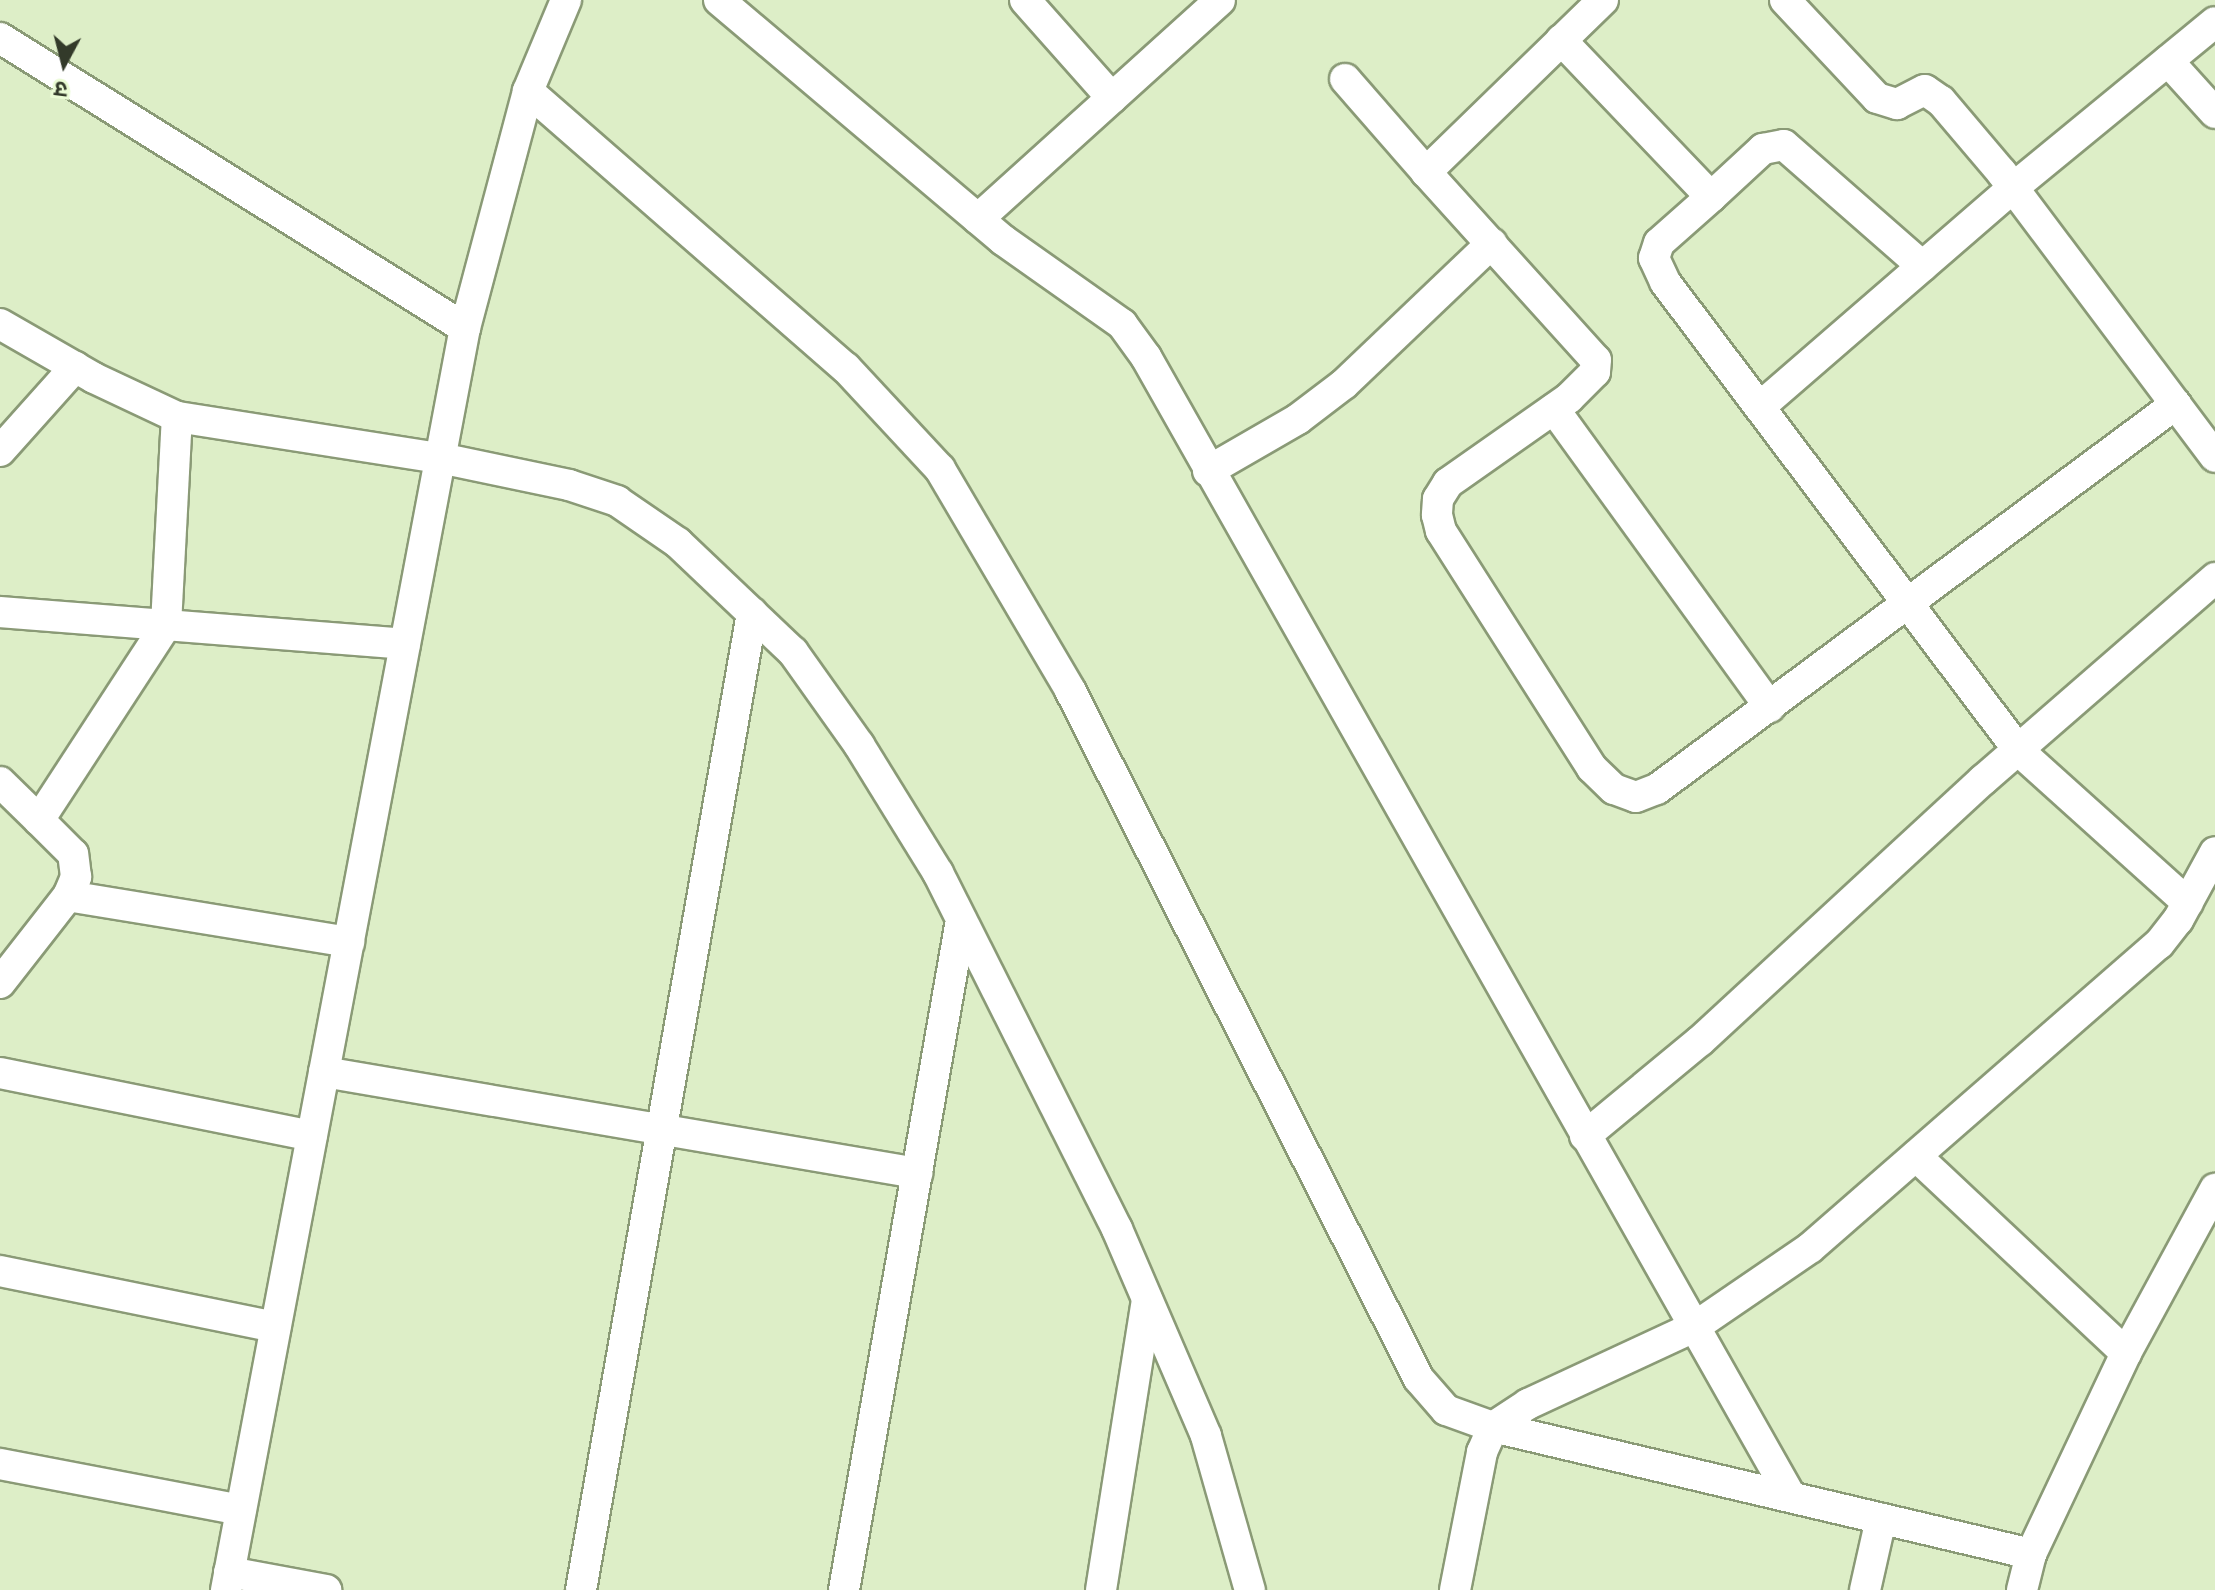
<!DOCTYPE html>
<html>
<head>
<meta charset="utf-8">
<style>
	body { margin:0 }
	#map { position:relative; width:2215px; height:1590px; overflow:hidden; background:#ddeec7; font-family:"Sofia Sans Condensed","Noto Sans Devanagari",sans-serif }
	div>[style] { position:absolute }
	.roads { filter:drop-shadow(2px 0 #8a9a76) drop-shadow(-2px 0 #8a9a76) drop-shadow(0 2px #8a9a76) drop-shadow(0 -2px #8a9a76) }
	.street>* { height:30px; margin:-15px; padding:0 15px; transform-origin:15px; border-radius:15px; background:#fff }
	span { translate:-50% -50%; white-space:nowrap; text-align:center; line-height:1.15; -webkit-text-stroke:7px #eafbd4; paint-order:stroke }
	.north { position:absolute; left:24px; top:24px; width:80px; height:80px; -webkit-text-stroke:6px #eafbd4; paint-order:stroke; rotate:187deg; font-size:22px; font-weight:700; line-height:32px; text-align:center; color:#333a2a }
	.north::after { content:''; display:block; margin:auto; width:28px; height:36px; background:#333a2a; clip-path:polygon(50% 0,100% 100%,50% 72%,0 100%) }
</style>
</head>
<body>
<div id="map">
	<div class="roads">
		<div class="street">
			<div style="left:719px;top:0;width:372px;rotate:40.2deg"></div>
			<div style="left:1003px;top:240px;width:146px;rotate:35.2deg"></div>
			<div style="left:1122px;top:324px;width:41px;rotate:54deg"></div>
			<div style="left:1146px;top:357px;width:1310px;rotate:60.5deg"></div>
			<div style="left:1025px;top:0;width:131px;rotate:48.4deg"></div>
			<div style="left:1603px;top:0;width:247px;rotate:135.8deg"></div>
			<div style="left:1426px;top:172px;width:253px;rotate:47.9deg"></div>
			<div style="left:1596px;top:360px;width:12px;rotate:95deg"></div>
			<div style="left:1595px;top:372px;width:37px;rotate:135deg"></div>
			<div style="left:1569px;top:398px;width:148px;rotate:144.9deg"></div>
			<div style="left:1448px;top:483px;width:19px;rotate:122deg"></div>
			<div style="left:1438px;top:499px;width:16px;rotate:94deg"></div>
			<div style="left:1437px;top:515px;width:16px;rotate:76deg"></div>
			<div style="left:1441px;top:531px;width:281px;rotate:57.5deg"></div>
			<div style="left:1592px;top:768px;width:30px;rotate:44deg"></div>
			<div style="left:1614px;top:789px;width:23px;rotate:20deg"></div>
			<div style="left:1636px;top:797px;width:22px;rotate:-21deg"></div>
			<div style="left:1657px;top:789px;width:646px;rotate:-36.57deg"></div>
			<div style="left:1785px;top:0;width:134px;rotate:46.8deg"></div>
			<div style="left:1877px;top:98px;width:21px;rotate:17deg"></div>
			<div style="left:1897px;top:104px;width:31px;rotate:-27deg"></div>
			<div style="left:1925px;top:90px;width:19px;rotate:35deg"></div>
			<div style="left:1941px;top:101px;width:94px;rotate:49.7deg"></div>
			<div style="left:2002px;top:173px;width:355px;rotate:53.1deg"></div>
			<div style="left:0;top:38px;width:548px;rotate:31.95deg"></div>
			<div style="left:1561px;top:40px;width:217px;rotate:46.3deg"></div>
			<div style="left:1711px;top:197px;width:69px;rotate:138.5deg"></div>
			<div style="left:1659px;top:243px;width:16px;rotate:108deg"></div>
			<div style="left:1654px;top:258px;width:26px;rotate:65deg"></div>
			<div style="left:1665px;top:282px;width:588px;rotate:52.95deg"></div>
			<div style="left:2019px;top:751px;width:227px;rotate:42deg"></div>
			<div style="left:2168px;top:61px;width:70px;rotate:47.9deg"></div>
			<div style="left:1345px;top:79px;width:123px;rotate:48.9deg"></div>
			<div style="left:528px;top:91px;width:422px;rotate:41.1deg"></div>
			<div style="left:846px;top:368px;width:138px;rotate:47.1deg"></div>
			<div style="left:940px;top:469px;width:256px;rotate:59.5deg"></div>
			<div style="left:1070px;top:690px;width:772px;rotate:63.14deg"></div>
			<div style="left:1419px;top:1379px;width:41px;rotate:48.9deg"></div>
			<div style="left:1446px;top:1410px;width:50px;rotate:19.9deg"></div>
			<div style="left:1493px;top:1427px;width:553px;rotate:13.28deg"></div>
			<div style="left:1711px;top:197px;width:71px;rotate:-42.7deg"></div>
			<div style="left:1763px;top:149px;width:21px;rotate:-11deg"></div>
			<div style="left:1784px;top:145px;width:184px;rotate:41.2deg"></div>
			<div style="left:978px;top:219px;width:326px;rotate:-42.1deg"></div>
			<div style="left:0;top:324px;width:108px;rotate:29.9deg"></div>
			<div style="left:94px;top:378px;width:92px;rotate:25.2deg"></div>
			<div style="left:177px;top:417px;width:266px;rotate:8.9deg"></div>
			<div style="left:440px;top:458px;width:132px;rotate:11.8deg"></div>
			<div style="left:569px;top:485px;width:51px;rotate:18.4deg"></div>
			<div style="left:617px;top:501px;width:74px;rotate:34.5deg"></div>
			<div style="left:678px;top:543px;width:158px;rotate:43.5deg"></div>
			<div style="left:793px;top:652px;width:114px;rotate:54.6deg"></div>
			<div style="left:859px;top:745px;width:150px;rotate:58.3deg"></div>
			<div style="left:938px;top:873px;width:398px;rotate:63.3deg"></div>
			<div style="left:1117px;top:1229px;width:225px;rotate:66.7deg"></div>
			<div style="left:1206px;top:1436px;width:160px;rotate:74.1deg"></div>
			<div style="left:1761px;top:406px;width:333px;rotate:-40.9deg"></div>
			<div style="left:2013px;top:188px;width:261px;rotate:-39.4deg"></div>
			<div style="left:1554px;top:409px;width:368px;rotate:54.1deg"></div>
			<div style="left:0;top:451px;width:113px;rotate:-48.2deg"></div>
			<div style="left:1208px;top:471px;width:104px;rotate:-30deg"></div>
			<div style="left:1298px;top:419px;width:58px;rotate:-37.3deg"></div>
			<div style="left:1344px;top:384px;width:204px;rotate:-43.6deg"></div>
			<div style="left:0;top:612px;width:406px;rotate:4.5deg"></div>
			<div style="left:0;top:782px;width:54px;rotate:44.3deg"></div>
			<div style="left:68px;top:896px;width:285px;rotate:9.3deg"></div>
			<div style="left:0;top:983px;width:110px;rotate:-52deg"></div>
			<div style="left:68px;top:896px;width:21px;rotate:-67deg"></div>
			<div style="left:76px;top:877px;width:23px;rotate:-97deg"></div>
			<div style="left:73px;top:854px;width:48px;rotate:-135deg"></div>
			<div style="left:39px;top:820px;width:233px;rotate:-56.9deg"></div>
			<div style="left:166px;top:625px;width:208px;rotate:-87deg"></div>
			<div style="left:324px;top:1072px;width:602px;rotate:9.67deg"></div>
			<div style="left:0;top:1073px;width:318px;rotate:11.4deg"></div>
			<div style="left:1585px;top:1136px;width:149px;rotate:-39.6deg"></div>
			<div style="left:1700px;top:1041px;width:385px;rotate:-42.7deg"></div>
			<div style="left:1983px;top:780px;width:308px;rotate:-41deg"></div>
			<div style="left:1916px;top:1156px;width:288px;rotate:43.2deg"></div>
			<div style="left:0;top:1271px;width:281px;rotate:11.5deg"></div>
			<div style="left:0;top:1464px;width:245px;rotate:10.8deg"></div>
			<div style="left:229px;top:1572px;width:99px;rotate:10.5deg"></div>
			<div style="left:226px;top:1590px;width:1284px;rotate:-79.28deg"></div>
			<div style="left:465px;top:328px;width:245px;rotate:-75.1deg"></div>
			<div style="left:528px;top:91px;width:99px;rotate:-67.3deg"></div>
			<div style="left:581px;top:1590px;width:992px;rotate:-80.07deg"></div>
			<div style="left:844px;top:1590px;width:680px;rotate:-80.09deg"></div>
			<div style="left:1101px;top:1590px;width:294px;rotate:-81deg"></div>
			<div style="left:1455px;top:1590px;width:141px;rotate:-78.9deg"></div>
			<div style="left:1482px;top:1452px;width:27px;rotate:-66deg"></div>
			<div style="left:1493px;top:1427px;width:42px;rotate:-33.3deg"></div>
			<div style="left:1528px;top:1404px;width:185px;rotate:-24.9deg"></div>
			<div style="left:1696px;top:1326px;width:138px;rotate:-34.4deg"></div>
			<div style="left:1810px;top:1248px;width:463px;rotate:-41.1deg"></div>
			<div style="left:2159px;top:944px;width:31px;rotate:-52deg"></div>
			<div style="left:2178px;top:920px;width:77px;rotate:-61.4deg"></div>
			<div style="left:1865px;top:1590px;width:73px;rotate:-77.3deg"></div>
			<div style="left:2022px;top:1590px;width:37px;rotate:-76deg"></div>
			<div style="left:2031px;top:1554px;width:222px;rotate:-64.7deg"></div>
			<div style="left:2126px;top:1353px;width:187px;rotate:-61.5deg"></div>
		</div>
	</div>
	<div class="north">उ</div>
</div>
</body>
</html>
